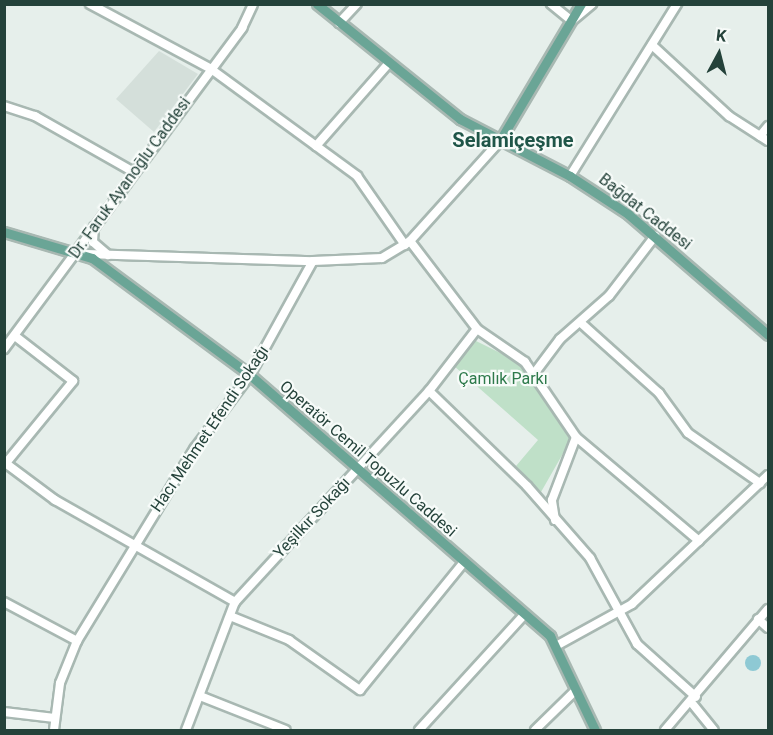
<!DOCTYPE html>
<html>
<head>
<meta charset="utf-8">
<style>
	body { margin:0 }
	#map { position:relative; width:773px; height:735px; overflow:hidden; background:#e6efeb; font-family:Roboto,sans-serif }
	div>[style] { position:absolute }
	.built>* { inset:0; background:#d4dfda }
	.green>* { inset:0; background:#bfe0c8 }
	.water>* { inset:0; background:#8ec9d4 }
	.round { border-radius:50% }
	.roads { filter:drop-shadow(2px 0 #a8b8b2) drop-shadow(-2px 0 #a8b8b2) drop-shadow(0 2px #a8b8b2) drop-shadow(0 -2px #a8b8b2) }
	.minor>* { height:8px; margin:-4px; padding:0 4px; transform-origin:4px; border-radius:4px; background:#fff }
	.major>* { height:9px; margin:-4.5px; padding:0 4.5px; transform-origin:4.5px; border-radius:4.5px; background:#6aa596 }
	span { translate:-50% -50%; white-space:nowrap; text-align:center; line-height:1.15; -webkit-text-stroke:4.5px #f7fbf9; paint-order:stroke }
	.street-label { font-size:16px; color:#24423a }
	.park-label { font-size:16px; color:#2d7a4b }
	.quarter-label { font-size:20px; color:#1f5548; font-weight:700 }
	.frame { position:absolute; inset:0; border:6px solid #24423a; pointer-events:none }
	.north { position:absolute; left:689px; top:24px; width:60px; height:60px; -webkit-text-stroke:4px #f7fbf9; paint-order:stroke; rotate:7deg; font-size:16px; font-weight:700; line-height:24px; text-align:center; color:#24423a }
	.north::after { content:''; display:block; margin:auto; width:21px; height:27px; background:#24423a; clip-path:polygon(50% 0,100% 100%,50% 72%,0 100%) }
</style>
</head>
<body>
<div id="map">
	<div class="built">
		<div style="clip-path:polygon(159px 51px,198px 74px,154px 132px,116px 99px)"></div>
	</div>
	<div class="green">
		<div style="clip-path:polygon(474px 340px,523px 364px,573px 436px,541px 492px,516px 466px,538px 440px,454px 366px)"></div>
	</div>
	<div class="water">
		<div class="round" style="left:745px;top:655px;width:16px;height:16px"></div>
	</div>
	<div class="roads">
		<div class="minor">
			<div style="left:90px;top:4px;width:137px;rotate:28.2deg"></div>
			<div style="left:211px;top:69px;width:181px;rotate:36.2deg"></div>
			<div style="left:357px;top:176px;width:84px;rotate:55.2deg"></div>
			<div style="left:551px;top:4px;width:26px;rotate:39deg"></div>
			<div style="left:573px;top:20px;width:25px;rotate:-40deg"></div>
			<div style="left:339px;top:23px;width:26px;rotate:-47deg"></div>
			<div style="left:652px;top:45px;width:105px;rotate:42.7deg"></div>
			<div style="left:729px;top:116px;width:46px;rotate:32.7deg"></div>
			<div style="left:4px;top:106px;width:33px;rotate:18deg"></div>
			<div style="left:35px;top:116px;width:112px;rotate:29.6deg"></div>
			<div style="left:760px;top:136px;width:13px;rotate:-51deg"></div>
			<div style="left:316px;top:146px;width:111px;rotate:-48.7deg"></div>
			<div style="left:570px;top:176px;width:203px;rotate:-58.1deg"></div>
			<div style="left:94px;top:227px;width:15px;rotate:94deg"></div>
			<div style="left:93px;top:242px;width:20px;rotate:41deg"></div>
			<div style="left:410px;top:241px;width:111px;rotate:52.7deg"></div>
			<div style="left:477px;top:329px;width:58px;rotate:34.5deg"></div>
			<div style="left:525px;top:362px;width:91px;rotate:55.8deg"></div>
			<div style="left:576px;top:437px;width:161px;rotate:40.2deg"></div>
			<div style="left:86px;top:254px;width:227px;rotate:1.8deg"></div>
			<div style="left:313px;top:261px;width:69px;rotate:-2.5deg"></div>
			<div style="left:382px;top:258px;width:33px;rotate:-31deg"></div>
			<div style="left:410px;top:241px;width:133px;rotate:-48deg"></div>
			<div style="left:581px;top:323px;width:105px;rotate:41.9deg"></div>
			<div style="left:659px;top:393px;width:49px;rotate:54.1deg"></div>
			<div style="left:688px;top:433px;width:88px;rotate:34.8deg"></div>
			<div style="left:4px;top:349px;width:400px;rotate:-53.4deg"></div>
			<div style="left:242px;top:28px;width:26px;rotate:-65deg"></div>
			<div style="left:533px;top:375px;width:45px;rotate:-53.1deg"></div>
			<div style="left:560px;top:339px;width:65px;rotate:-41.3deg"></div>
			<div style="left:609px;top:296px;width:76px;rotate:-52.5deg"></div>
			<div style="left:429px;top:391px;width:136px;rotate:44.1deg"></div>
			<div style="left:527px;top:486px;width:96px;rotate:48.8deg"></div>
			<div style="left:590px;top:558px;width:98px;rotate:61.3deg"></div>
			<div style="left:637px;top:644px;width:79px;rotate:41.9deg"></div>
			<div style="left:4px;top:462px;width:64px;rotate:36.7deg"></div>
			<div style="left:55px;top:500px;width:207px;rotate:29.5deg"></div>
			<div style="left:6px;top:463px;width:106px;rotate:-50.7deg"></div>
			<div style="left:73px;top:381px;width:73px;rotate:-142.2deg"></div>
			<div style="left:555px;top:520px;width:20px;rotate:-99deg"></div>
			<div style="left:552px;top:500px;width:67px;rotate:-69.1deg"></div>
			<div style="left:4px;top:602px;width:83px;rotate:28.1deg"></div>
			<div style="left:230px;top:616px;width:64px;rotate:22.1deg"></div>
			<div style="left:289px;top:640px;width:87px;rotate:35.2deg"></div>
			<div style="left:360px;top:690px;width:165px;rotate:-50.9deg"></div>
			<div style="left:758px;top:619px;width:13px;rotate:42deg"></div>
			<div style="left:556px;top:646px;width:87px;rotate:-28.9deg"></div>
			<div style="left:632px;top:604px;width:187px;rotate:-43.5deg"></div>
			<div style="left:200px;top:696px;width:92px;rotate:21.6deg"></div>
			<div style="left:691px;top:702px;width:36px;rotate:51deg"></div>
			<div style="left:4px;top:712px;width:51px;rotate:6.7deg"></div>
			<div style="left:54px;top:730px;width:47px;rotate:-82.7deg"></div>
			<div style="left:60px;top:683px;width:45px;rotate:-68deg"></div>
			<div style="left:77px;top:641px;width:226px;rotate:-58.6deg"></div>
			<div style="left:195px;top:448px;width:91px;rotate:-53deg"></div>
			<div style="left:250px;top:375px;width:130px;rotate:-61.1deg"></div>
			<div style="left:186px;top:730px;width:137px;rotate:-69.1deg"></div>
			<div style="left:235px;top:602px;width:287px;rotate:-47.4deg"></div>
			<div style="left:429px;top:391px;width:78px;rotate:-52.3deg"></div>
			<div style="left:419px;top:730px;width:157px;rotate:-47.6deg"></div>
			<div style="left:535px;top:730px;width:56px;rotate:-44.3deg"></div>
			<div style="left:665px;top:730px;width:159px;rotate:-49.6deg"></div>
		</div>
		<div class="major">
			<div style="left:317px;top:4px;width:184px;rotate:38.8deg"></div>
			<div style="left:460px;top:119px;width:124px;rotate:27.4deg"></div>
			<div style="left:570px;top:176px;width:69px;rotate:33.2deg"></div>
			<div style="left:628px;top:214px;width:185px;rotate:40.8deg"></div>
			<div style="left:499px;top:142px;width:161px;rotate:-59.3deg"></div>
			<div style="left:4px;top:232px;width:92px;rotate:16.5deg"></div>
			<div style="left:92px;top:258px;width:197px;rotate:36.5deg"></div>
			<div style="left:250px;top:375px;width:398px;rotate:41deg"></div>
			<div style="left:550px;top:636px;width:104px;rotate:64.4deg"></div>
		</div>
	</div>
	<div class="street-label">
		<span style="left:130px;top:178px;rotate:-54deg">Dr. Faruk Ayanoğlu Caddesi</span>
		<span style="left:645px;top:212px;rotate:38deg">Bağdat Caddesi</span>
		<span style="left:210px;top:429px;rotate:-56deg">Hacı Mehmet Efendi Sokağı</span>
		<span style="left:368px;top:459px;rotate:41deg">Operatör Cemil Topuzlu Caddesi</span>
		<span style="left:312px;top:518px;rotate:-47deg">Yeşilkır Sokağı</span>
	</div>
	<div class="park-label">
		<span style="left:503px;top:379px">Çamlık Parkı</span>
	</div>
	<div class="quarter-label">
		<span style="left:513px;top:140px">Selamiçeşme</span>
	</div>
	<div class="frame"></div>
	<div class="north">K</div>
</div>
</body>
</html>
